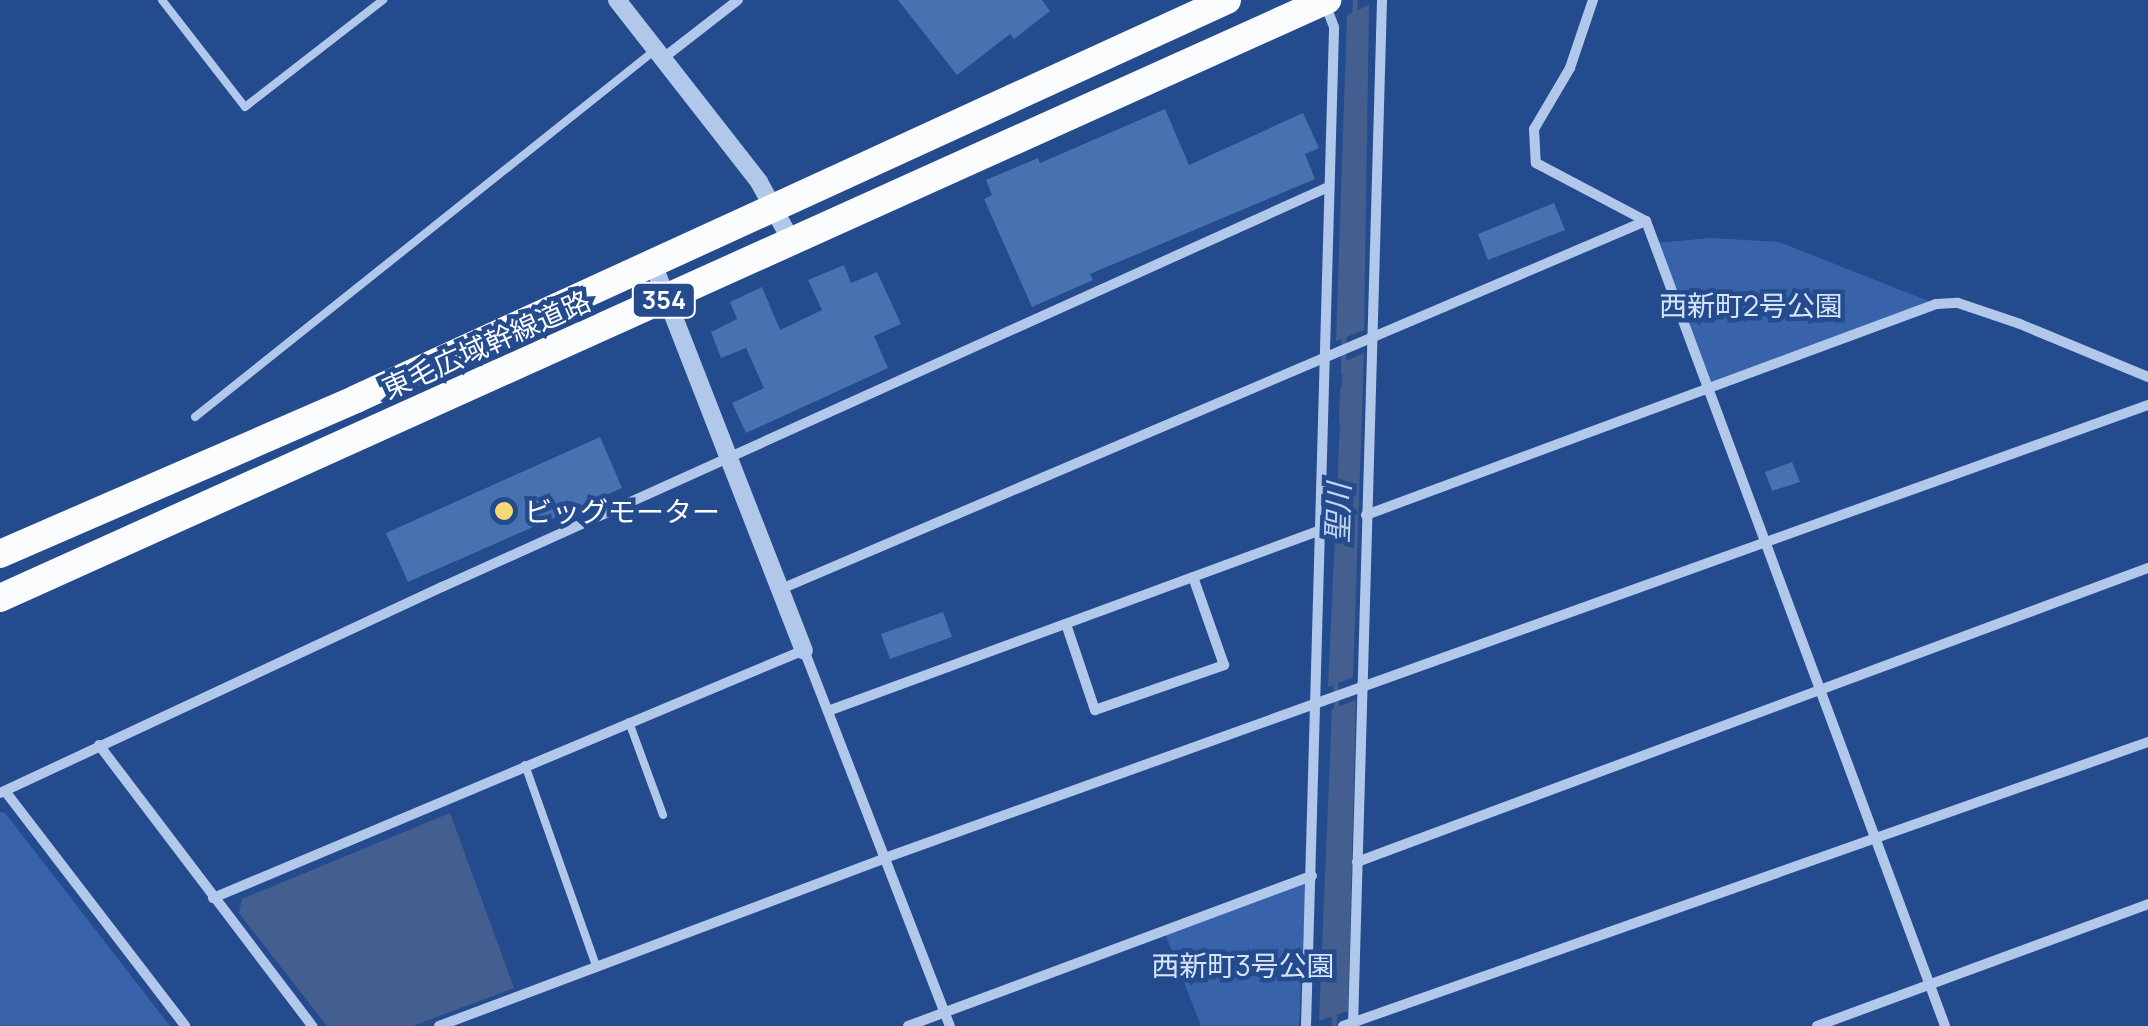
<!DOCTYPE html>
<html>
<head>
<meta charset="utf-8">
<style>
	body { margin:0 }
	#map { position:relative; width:2148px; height:1026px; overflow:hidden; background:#244b8d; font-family:Manrope,"Noto Sans JP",sans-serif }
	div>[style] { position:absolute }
	.green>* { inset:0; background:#3863aa }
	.water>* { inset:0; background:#445f8f }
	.stream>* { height:5px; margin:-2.5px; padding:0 2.5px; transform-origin:2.5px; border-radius:2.5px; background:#445f8f }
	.building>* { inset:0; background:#4871b2 }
	.service>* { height:8px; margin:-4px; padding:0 4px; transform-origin:4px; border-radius:4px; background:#b2c8eb }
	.minor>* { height:10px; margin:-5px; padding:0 5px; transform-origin:5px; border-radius:5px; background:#b2c8eb }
	.tertiary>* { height:18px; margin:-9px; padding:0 9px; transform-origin:9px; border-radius:9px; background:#b2c8eb }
	.trunk>* { height:28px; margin:-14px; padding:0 14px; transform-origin:14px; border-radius:14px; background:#fbfcfe }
	.dots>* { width:28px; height:28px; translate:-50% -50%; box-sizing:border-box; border:5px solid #244b8d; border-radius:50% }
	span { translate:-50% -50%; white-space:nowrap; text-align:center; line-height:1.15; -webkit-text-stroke:9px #244b8d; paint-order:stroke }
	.shield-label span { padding:2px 8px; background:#244b8d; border:2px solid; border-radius:8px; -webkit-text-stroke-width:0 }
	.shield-label { font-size:25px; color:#fff; font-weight:700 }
	.park-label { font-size:28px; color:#d7e4f8 }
	.street-label { font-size:28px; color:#fff }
	.poi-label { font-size:28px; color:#fff }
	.left { translate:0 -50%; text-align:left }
	.water-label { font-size:30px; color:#bed2f2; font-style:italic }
</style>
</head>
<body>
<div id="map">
	<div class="green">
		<div style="clip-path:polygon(1711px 238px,1779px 242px,1936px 304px,1710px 390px,1654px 243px)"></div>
		<div style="clip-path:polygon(0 812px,5px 813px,170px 1026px,0 1026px)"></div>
		<div style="clip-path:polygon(1306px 879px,1299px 1026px,1201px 1026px,1164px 931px)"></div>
	</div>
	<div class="water">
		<div style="clip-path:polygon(1369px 5px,1364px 330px,1336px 341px,1347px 15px)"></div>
		<div style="clip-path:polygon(1364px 353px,1353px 677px,1328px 687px,1343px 362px)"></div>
		<div style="clip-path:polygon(1356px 700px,1348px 1011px,1319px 1021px,1332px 709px)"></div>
		<div style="clip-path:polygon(450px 813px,514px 988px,413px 1026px,327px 1026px,239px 913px,242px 899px)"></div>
	</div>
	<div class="stream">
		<div style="left:1354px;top:17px;width:17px;rotate:-87deg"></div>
		<div style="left:1343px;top:372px;width:39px;rotate:-89deg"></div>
		<div style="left:1341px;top:422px;width:34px;rotate:-88deg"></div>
		<div style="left:1340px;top:472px;width:34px;rotate:-88deg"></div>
		<div style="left:1335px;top:678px;width:34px;rotate:88deg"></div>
		<div style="left:1334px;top:1026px;width:13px;rotate:-90deg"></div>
	</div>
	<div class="building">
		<div style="clip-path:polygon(898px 0,1042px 0,1050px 11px,1014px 39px,1010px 34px,957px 75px)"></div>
		<div style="clip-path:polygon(1165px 109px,1189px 165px,1303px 113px,1319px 148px,1305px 154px,1315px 179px,1090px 274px,1093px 280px,1032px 307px,984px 199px,992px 195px,986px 180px,1038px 158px,1040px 163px)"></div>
		<div style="clip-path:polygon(1554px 203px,1565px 230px,1488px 260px,1478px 234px)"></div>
		<div style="clip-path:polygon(844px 265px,851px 283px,877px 272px,901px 324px,874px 336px,888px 368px,746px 433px,732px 403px,764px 388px,746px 348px,721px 358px,711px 332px,737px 319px,730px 302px,762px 287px,780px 330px,822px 310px,808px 280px)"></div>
		<div style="clip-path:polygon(600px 437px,622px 488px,408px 582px,386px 533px)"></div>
		<div style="clip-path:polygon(1792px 462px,1800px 482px,1772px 491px,1765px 472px)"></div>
		<div style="clip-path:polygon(943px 612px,952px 637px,890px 659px,881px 634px)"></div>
	</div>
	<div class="service">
		<div style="left:162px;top:0;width:135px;rotate:52.2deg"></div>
		<div style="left:245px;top:107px;width:175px;rotate:-37.8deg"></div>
		<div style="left:195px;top:417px;width:588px;rotate:-38.58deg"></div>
		<div style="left:629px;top:722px;width:99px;rotate:69.9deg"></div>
		<div style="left:525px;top:765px;width:212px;rotate:70.5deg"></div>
	</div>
	<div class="minor">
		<div style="left:1593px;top:0;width:72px;rotate:108.7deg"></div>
		<div style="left:1570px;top:68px;width:71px;rotate:120.5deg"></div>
		<div style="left:1534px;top:129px;width:34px;rotate:87deg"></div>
		<div style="left:1536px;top:163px;width:124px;rotate:27.8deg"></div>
		<div style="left:1646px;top:221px;width:859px;rotate:69.62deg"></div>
		<div style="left:662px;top:59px;width:96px;rotate:-37.8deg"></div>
		<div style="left:1366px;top:515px;width:608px;rotate:-20.31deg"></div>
		<div style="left:1936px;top:304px;width:22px;rotate:-3deg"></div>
		<div style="left:1958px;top:303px;width:65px;rotate:18.7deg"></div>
		<div style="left:2020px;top:324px;width:139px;rotate:22.5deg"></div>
		<div style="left:781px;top:589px;width:940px;rotate:-23.05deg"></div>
		<div style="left:1066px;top:624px;width:91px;rotate:71.4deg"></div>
		<div style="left:1095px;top:710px;width:137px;rotate:-19.2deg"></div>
		<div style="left:1224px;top:665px;width:93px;rotate:-109.4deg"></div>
		<div style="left:828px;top:711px;width:525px;rotate:-20.16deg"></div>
		<div style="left:99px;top:745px;width:353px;rotate:52.8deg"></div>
		<div style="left:5px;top:791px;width:296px;rotate:52.5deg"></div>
		<div style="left:0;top:793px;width:488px;rotate:-25deg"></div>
		<div style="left:442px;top:587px;width:970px;rotate:-24.29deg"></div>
		<div style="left:1357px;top:862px;width:844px;rotate:-20.39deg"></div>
		<div style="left:213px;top:898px;width:641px;rotate:-22.76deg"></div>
		<div style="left:804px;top:650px;width:403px;rotate:68.8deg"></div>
		<div style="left:439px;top:1026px;width:477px;rotate:-20.6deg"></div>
		<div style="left:885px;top:858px;width:1342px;rotate:-19.73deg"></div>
		<div style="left:908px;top:1026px;width:431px;rotate:-20.4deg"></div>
		<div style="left:1306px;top:1026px;width:999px;rotate:-88.39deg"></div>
		<div style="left:1334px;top:27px;width:25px;rotate:-111deg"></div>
		<div style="left:1343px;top:1026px;width:854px;rotate:-19.43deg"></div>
		<div style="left:1353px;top:1026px;width:1026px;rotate:-88.38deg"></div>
		<div style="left:1817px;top:1026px;width:353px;rotate:-20.2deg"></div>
	</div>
	<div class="tertiary">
		<div style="left:617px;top:0;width:231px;rotate:52deg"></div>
		<div style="left:759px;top:182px;width:68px;rotate:61.2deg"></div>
		<div style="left:652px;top:261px;width:418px;rotate:68.7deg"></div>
	</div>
	<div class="trunk">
		<div style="left:0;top:554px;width:388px;rotate:-23.5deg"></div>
		<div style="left:356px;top:399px;width:958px;rotate:-24.61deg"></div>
		<div style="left:0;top:598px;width:1456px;rotate:-24.26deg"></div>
	</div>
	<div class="dots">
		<div style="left:504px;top:511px;background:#f6d975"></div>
	</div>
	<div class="shield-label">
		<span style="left:664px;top:300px">354</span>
	</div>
	<div class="park-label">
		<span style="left:1751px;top:305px">西新町2号公園</span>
		<span style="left:1243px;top:965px">西新町3号公園</span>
	</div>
	<div class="street-label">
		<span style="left:486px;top:344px;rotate:-24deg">東毛広域幹線道路</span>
	</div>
	<div class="poi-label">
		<span class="left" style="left:524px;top:511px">ビッグモーター</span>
	</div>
	<div class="water-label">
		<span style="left:1338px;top:513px;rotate:-88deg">聖川</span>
	</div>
</div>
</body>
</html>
